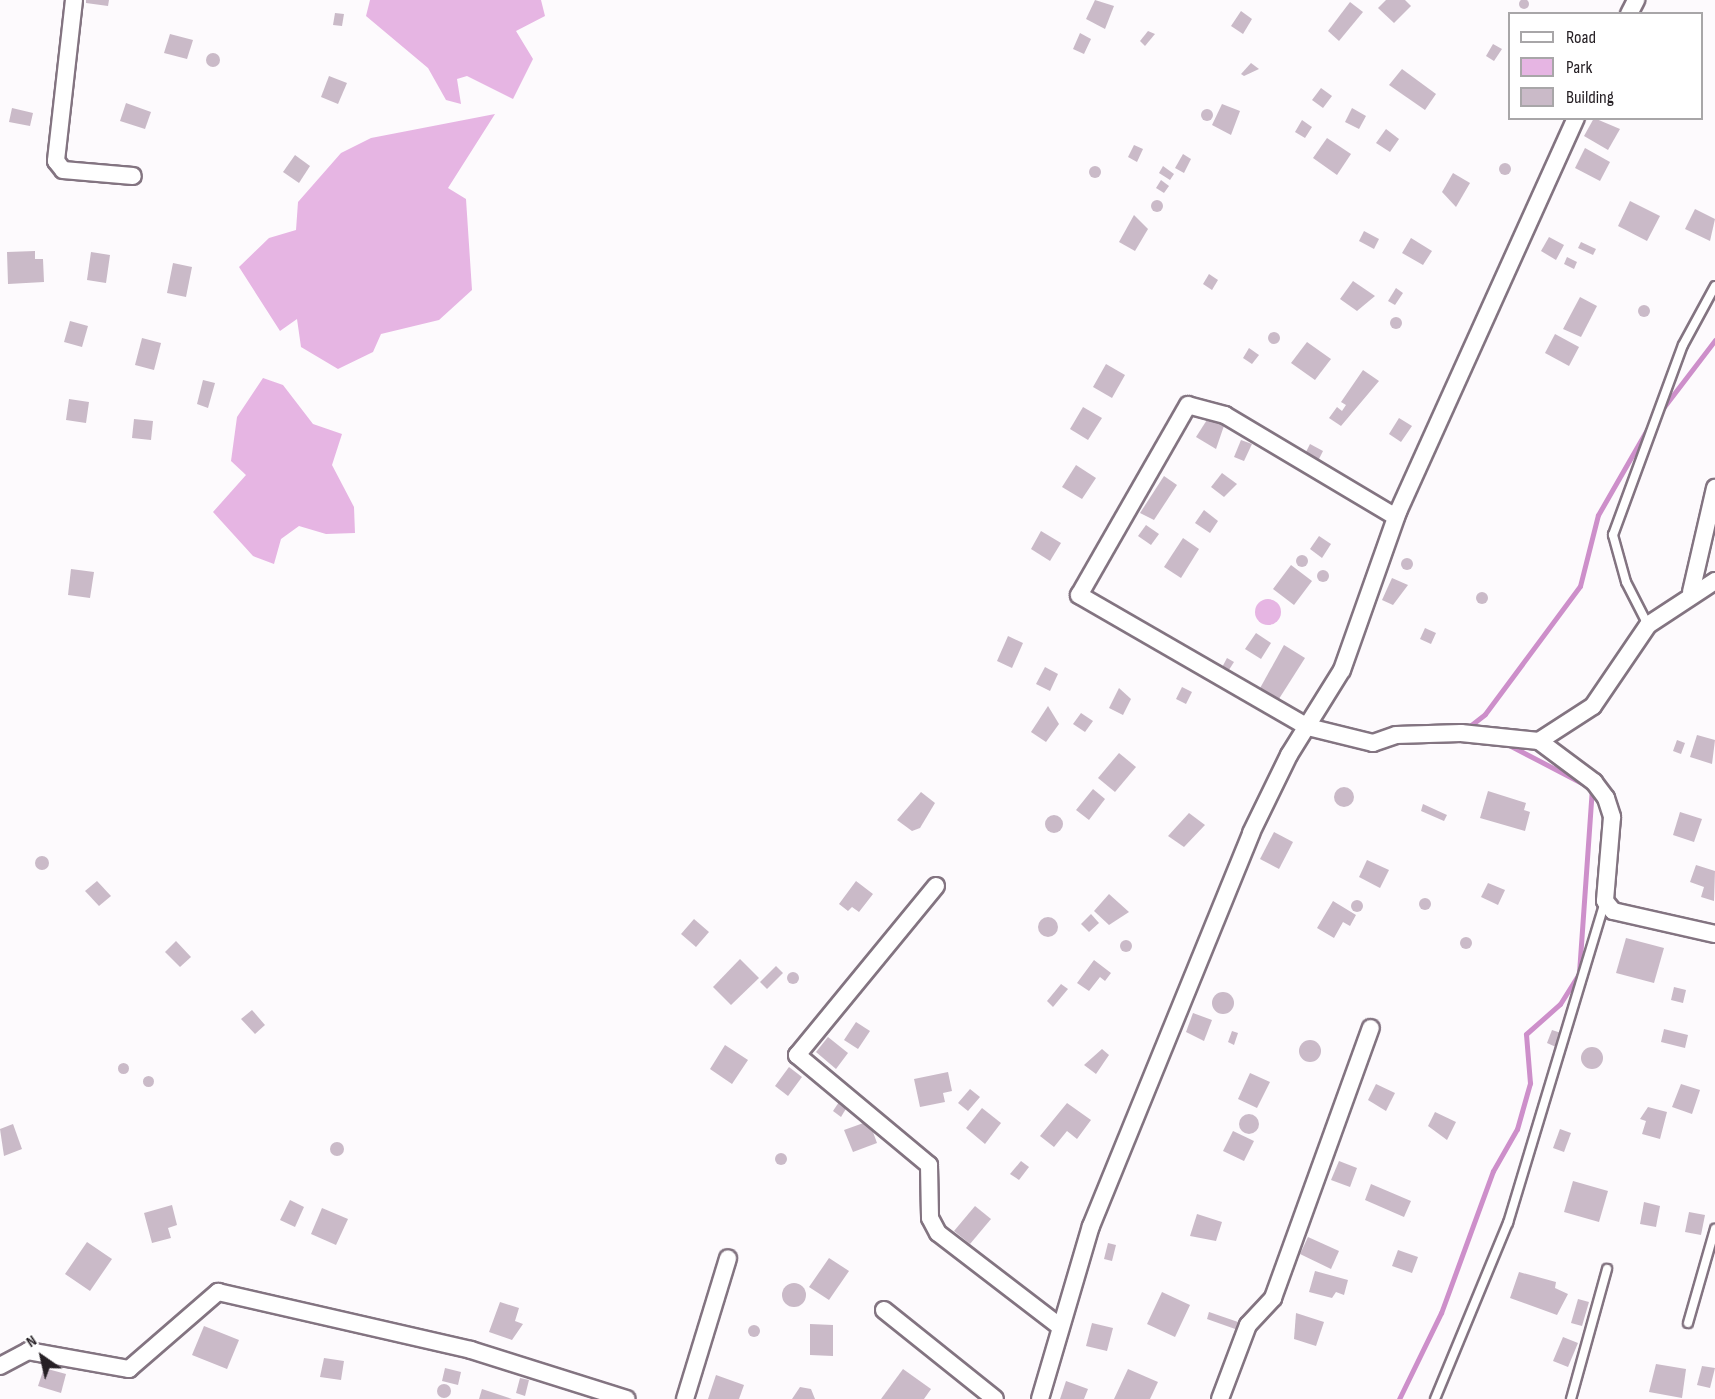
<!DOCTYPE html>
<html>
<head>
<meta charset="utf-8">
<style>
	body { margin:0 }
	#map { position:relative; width:1715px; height:1399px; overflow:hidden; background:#fdfafd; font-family:"Sofia Sans Condensed",sans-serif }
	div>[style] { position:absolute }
	.green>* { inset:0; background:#e6b5e3 }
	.round { border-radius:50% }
	.stream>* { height:5px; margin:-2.5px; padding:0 2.5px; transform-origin:2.5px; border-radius:2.5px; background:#cd8fca }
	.building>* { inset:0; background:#cabac8 }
	.roads { filter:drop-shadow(2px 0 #837481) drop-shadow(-2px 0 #837481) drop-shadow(0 2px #837481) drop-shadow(0 -2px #837481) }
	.lane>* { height:8px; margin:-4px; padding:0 4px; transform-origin:4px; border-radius:4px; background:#fff }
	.street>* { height:16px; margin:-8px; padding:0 8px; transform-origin:8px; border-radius:8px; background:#fff }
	span { translate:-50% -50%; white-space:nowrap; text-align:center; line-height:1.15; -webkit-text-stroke:4.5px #fff; paint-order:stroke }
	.legend { position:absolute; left:1508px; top:12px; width:195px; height:108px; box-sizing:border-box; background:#fff; border:2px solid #a8a6a8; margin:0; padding:8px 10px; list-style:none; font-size:18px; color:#262025 }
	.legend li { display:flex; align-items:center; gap:12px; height:30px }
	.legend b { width:30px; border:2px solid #a8a6a8 }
	.north { position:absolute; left:12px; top:1327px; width:60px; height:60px; -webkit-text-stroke:4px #fff; paint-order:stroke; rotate:326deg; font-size:16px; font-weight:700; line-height:24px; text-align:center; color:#262025 }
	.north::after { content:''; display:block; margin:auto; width:21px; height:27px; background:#262025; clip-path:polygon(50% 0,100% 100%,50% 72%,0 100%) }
</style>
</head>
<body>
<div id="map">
	<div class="green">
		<div style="clip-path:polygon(370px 0,541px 0,545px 16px,516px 31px,533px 59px,513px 99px,467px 76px,457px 79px,461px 104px,446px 100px,428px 68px,366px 16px)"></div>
		<div style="clip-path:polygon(495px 114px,448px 188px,466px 199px,472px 290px,439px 320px,381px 334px,373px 352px,338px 369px,301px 347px,297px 319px,280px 331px,239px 267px,269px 238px,296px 230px,298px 202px,341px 153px,371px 138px)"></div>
		<div style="clip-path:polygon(263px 378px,283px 385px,313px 424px,342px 434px,332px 465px,354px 507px,355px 533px,326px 534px,299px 526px,281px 539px,274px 564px,253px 556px,213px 512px,246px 475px,231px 461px,237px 417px)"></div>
		<div class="round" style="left:1255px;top:599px;width:26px;height:26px"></div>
	</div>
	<div class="stream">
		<div style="left:1660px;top:412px;width:91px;rotate:-52.6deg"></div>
		<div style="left:1466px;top:729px;width:24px;rotate:-38deg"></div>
		<div style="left:1485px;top:714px;width:159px;rotate:-53.4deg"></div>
		<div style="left:1580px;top:586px;width:73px;rotate:-75.8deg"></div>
		<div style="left:1598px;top:515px;width:111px;rotate:-60.2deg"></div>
		<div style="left:1507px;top:744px;width:87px;rotate:27.5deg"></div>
		<div style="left:1399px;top:1399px;width:96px;rotate:-64deg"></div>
		<div style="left:1441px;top:1313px;width:151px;rotate:-69.9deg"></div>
		<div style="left:1493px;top:1171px;width:48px;rotate:-60.3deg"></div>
		<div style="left:1517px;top:1129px;width:48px;rotate:-74.2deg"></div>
		<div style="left:1530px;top:1083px;width:49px;rotate:-94.7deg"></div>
		<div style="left:1526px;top:1034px;width:45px;rotate:-41.4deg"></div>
		<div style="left:1560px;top:1004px;width:36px;rotate:-58deg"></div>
		<div style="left:1579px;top:973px;width:184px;rotate:-86deg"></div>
	</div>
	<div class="building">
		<div class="round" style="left:1519px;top:-1px;width:10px;height:10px"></div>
		<div style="clip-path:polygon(86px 0,109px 0,108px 6px,86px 3px)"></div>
		<div style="clip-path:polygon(1095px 0,1114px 6px,1105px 29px,1086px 19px)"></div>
		<div style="clip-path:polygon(1386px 0,1405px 0,1411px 6px,1394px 23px,1378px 8px)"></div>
		<div style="clip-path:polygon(1350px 2px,1363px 12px,1339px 41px,1328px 31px)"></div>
		<div style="clip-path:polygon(1241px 11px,1252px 19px,1243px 34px,1231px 26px)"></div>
		<div style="clip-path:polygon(335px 13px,344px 14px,342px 26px,333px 25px)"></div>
		<div style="clip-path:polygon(1148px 31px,1155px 34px,1145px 46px,1140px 41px)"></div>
		<div style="clip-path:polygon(1080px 33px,1091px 39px,1084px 54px,1073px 49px)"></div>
		<div style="clip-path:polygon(170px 34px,193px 40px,187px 59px,164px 53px)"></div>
		<div style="clip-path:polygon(1493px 44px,1502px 49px,1494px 61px,1486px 56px)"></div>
		<div class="round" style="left:206px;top:53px;width:14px;height:14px"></div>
		<div style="clip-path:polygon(1251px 63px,1259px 69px,1244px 76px,1241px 74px)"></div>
		<div style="clip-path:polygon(1402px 69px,1436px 94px,1425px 110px,1389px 85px)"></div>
		<div style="clip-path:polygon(329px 76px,347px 83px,338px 104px,321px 97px)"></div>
		<div style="clip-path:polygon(1321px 88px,1332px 96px,1323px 108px,1312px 100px)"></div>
		<div style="clip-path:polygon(126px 103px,151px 112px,145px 129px,120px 121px)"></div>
		<div style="clip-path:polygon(1222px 104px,1240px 111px,1231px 135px,1212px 125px)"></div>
		<div style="clip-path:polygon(12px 108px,33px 113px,30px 126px,9px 122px)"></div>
		<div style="clip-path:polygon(1352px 108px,1366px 116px,1359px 129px,1345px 122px)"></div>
		<div class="round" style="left:1201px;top:109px;width:12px;height:12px"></div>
		<div style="clip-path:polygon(1594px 118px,1620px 129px,1608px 150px,1584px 136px)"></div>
		<div style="clip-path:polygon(1302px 120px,1312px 127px,1305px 138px,1295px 132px)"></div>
		<div style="clip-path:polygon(1386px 129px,1399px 139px,1390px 152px,1376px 143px)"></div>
		<div style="clip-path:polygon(1327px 138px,1351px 154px,1337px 175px,1313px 158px)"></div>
		<div style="clip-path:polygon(1134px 145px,1143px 149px,1137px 162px,1128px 157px)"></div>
		<div style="clip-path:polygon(1585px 148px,1610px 162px,1600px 181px,1575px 168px)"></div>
		<div style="clip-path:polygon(1183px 154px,1191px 159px,1184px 173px,1175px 168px)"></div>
		<div style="clip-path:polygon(295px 155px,310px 166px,299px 183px,283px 172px)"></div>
		<div class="round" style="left:1499px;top:163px;width:12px;height:12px"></div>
		<div class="round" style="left:1089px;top:166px;width:12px;height:12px"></div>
		<div style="clip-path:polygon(1163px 166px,1174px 174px,1170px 180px,1159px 173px)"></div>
		<div style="clip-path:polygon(1453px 173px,1470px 183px,1456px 207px,1442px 192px)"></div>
		<div style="clip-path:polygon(1161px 180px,1169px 186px,1164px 193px,1156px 188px)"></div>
		<div class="round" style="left:1151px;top:200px;width:12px;height:12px"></div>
		<div style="clip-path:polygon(1630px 201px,1660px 216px,1647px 241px,1618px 226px)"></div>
		<div style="clip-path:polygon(1695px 209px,1715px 219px,1710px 241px,1685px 229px)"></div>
		<div style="clip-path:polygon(1134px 215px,1148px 229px,1135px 251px,1119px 242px)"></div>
		<div style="clip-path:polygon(1364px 231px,1379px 239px,1374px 249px,1359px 241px)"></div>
		<div style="clip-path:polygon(1549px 237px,1564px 245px,1556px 260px,1541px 251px)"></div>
		<div style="clip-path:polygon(1411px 238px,1432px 251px,1423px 265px,1402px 253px)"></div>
		<div style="clip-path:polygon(1581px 242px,1596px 249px,1593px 255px,1578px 248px)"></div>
		<div style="clip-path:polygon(35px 251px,35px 259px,43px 259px,44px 282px,8px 284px,7px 252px)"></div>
		<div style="clip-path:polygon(91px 252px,110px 255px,106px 283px,87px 280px)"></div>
		<div style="clip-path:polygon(1567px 257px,1577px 262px,1574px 269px,1564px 264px)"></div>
		<div style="clip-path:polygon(173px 263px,192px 267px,186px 297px,167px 293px)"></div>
		<div style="clip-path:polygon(1209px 274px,1218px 280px,1212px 290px,1203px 284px)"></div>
		<div style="clip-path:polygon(1353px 281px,1375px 296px,1357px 311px,1340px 299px)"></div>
		<div style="clip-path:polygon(1396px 288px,1403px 293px,1395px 305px,1388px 301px)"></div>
		<div style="clip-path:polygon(1580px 297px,1597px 306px,1581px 337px,1563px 329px)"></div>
		<div class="round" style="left:1638px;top:305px;width:12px;height:12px"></div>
		<div class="round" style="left:1390px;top:317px;width:12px;height:12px"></div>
		<div style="clip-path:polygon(70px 321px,88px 326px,82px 347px,64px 342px)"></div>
		<div class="round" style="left:1268px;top:332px;width:12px;height:12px"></div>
		<div style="clip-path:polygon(1555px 334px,1579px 347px,1569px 366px,1545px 353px)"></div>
		<div style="clip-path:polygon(142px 338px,161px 343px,154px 370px,135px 365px)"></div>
		<div style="clip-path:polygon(1307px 342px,1331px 359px,1315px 380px,1291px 363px)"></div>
		<div style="clip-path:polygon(1249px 348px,1259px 355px,1252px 364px,1243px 358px)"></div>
		<div style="clip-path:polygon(1106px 364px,1125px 375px,1112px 398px,1093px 387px)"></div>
		<div style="clip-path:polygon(1363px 370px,1379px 381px,1341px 426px,1329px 418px,1337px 407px,1342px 411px,1346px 405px,1341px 402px)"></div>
		<div style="clip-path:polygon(203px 380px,215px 383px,208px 408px,197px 404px)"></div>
		<div style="clip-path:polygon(69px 399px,89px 402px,86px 423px,66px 420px)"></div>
		<div style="clip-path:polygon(1083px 407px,1102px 418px,1088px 440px,1070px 429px)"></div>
		<div style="clip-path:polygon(1212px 412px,1226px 420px,1216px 449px,1196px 437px)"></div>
		<div style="clip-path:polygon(1399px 418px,1412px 426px,1401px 442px,1389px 434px)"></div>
		<div style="clip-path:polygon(134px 419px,153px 421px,151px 440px,132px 438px)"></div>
		<div style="clip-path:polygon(1241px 440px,1252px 444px,1244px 461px,1234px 457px)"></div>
		<div style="clip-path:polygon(1310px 444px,1323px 451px,1318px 461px,1305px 454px)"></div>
		<div style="clip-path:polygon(1076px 465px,1096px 478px,1082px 499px,1062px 487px)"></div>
		<div style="clip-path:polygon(1222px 473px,1237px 484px,1224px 497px,1211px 487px)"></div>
		<div style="clip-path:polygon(1164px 476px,1177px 485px,1154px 520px,1140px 513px)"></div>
		<div style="clip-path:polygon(1204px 510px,1218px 521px,1210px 533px,1195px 523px)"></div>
		<div style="clip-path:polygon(1146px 525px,1159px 534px,1151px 545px,1138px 536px)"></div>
		<div style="clip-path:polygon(1041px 531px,1061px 543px,1050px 561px,1031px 549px)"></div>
		<div style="clip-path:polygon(1319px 536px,1331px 544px,1322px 558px,1310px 549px)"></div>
		<div style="clip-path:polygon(1183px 538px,1199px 549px,1181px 578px,1164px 567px)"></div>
		<div class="round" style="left:1296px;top:555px;width:12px;height:12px"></div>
		<div class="round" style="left:1401px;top:558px;width:12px;height:12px"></div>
		<div style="clip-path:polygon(1291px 565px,1312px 581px,1294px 605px,1273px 589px)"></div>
		<div style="clip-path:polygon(71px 569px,94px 572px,90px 598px,68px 595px)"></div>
		<div class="round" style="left:1317px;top:570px;width:12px;height:12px"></div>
		<div style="clip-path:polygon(1392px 578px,1408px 585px,1393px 605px,1382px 600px)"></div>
		<div class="round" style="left:1476px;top:592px;width:12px;height:12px"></div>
		<div style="clip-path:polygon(1425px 628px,1436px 633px,1431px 644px,1420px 639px)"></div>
		<div style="clip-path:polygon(1256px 633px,1271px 643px,1261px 659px,1245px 649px)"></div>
		<div style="clip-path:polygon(1008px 636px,1023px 643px,1012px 668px,997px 661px)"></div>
		<div style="clip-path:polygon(1284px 645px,1305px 658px,1277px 702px,1259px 690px)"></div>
		<div style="clip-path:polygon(1227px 658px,1234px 662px,1225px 676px,1219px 673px)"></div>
		<div style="clip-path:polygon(1045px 667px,1058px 674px,1050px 691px,1036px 684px)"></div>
		<div style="clip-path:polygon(1182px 687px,1192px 692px,1186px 704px,1176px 699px)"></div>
		<div style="clip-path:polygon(1119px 688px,1131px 699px,1123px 715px,1109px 708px)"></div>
		<div style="clip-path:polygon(1048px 706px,1059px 724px,1046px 742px,1031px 732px)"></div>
		<div style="clip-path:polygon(1081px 713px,1093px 721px,1085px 732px,1073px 724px)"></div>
		<div style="clip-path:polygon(1697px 735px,1715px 740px,1712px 764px,1690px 757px)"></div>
		<div style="clip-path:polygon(1677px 740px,1685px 743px,1681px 754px,1673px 751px)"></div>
		<div style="clip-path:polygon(1119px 753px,1136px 767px,1115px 792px,1098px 778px)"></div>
		<div class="round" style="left:1334px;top:787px;width:20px;height:20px"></div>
		<div style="clip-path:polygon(1093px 789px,1105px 799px,1089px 820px,1076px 810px)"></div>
		<div style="clip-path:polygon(1488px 791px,1526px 803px,1524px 810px,1530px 812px,1525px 831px,1480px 818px)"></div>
		<div style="clip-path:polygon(921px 792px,935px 803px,920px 828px,912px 831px,897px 820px)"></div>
		<div style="clip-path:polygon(1423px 804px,1447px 815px,1444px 821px,1421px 811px)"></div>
		<div style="clip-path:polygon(1680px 812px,1702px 819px,1694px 842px,1673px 835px)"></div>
		<div style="clip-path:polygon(1189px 813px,1205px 825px,1184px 847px,1168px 836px)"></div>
		<div class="round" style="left:1045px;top:815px;width:18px;height:18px"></div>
		<div style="clip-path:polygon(1274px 832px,1293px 842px,1279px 869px,1260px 859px)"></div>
		<div class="round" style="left:35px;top:856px;width:14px;height:14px"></div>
		<div style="clip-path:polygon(1367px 860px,1389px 870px,1380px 888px,1359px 877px)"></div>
		<div style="clip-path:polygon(1696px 865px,1715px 871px,1714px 901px,1701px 897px,1704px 887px,1690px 882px)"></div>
		<div style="clip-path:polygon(97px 881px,111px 896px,99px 906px,85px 891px)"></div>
		<div style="clip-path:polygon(856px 881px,873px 894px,859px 912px,852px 907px,848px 911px,839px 904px)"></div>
		<div style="clip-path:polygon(1488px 883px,1505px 890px,1498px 905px,1481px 897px)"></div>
		<div style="clip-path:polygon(1109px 894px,1129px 912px,1109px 925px,1094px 911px)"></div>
		<div class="round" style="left:1419px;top:898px;width:12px;height:12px"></div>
		<div class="round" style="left:1351px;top:900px;width:12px;height:12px"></div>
		<div style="clip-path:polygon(1333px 901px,1356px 915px,1350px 926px,1343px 922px,1334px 938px,1317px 928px)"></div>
		<div style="clip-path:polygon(1091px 914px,1099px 923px,1089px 932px,1081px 924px)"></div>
		<div class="round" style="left:1038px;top:917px;width:20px;height:20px"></div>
		<div style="clip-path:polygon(694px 919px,709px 932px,696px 947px,681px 934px)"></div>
		<div class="round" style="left:1460px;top:937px;width:12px;height:12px"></div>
		<div style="clip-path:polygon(1626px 938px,1664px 948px,1654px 983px,1616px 973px)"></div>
		<div class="round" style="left:1120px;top:940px;width:12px;height:12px"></div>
		<div style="clip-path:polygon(176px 941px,191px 957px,180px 967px,165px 952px)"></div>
		<div style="clip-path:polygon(740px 959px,759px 978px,731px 1005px,713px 987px)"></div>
		<div style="clip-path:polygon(1094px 960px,1111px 973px,1105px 981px,1100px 977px,1089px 991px,1077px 983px)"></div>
		<div style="clip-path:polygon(776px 966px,783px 973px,767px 989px,760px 982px)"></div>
		<div class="round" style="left:787px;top:972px;width:12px;height:12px"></div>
		<div style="clip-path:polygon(1061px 984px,1068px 989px,1053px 1007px,1047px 1001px)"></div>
		<div style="clip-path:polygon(1674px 987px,1686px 990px,1683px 1003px,1671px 1000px)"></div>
		<div class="round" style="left:1212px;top:992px;width:22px;height:22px"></div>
		<div style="clip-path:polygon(252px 1010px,265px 1025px,255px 1034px,241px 1019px)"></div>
		<div style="clip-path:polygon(1193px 1013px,1212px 1020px,1204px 1041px,1186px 1032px)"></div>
		<div style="clip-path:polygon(856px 1022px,870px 1031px,858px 1049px,844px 1040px)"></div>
		<div style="clip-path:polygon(1664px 1029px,1688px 1035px,1685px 1048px,1661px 1042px)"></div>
		<div style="clip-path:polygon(1552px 1030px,1561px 1033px,1556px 1047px,1547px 1043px)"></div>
		<div style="clip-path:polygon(1232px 1031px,1238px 1033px,1234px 1045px,1228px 1042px)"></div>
		<div style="clip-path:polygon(828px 1037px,848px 1053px,836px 1069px,816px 1052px)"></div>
		<div class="round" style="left:1299px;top:1040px;width:22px;height:22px"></div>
		<div style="clip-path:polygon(725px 1045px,748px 1060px,732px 1084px,710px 1069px)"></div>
		<div class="round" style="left:1581px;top:1047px;width:22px;height:22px"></div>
		<div style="clip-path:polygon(1102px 1049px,1109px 1055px,1096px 1074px,1084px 1065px)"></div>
		<div class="round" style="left:117.5px;top:1062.5px;width:11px;height:11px"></div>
		<div style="clip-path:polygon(789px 1067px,802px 1077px,788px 1096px,775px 1086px)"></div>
		<div style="clip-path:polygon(948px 1072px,952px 1091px,943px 1093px,945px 1102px,920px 1107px,914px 1079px)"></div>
		<div style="clip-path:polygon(1250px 1073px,1270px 1082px,1257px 1108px,1238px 1099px)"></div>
		<div class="round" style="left:142.5px;top:1075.5px;width:11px;height:11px"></div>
		<div style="clip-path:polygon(1376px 1084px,1395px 1093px,1386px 1111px,1368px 1100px)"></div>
		<div style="clip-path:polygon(1681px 1084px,1700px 1090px,1692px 1114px,1672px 1107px)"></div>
		<div style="clip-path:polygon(970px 1089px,980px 1097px,968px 1111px,958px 1103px)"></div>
		<div style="clip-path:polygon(839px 1102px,847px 1107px,841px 1117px,833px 1111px)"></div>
		<div style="clip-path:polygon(1067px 1103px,1091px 1120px,1077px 1139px,1067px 1131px,1054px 1147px,1040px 1136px)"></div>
		<div style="clip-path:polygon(1648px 1107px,1667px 1112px,1660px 1139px,1642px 1134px,1646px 1121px,1640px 1119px)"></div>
		<div style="clip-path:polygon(982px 1108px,1001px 1123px,985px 1144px,966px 1128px)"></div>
		<div style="clip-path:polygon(1435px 1112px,1456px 1122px,1447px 1140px,1428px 1126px)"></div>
		<div class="round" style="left:1239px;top:1114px;width:20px;height:20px"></div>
		<div style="clip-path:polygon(869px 1121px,877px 1143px,853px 1152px,844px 1130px)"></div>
		<div style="clip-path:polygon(13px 1124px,22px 1149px,4px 1156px,0 1129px)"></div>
		<div style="clip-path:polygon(1560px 1129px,1571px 1133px,1564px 1152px,1553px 1148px)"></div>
		<div style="clip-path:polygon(1233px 1131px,1254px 1141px,1244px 1161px,1223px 1151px)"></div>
		<div class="round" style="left:330px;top:1142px;width:14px;height:14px"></div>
		<div class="round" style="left:775px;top:1153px;width:12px;height:12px"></div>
		<div style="clip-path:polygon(1021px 1161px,1029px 1167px,1019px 1180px,1010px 1174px)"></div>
		<div style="clip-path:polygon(1339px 1161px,1357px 1168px,1350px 1187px,1331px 1180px)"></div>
		<div style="clip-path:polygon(1573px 1181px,1608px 1191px,1599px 1222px,1564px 1212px)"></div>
		<div style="clip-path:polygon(1371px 1184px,1411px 1201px,1404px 1217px,1365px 1200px)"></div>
		<div style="clip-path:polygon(290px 1200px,304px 1207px,295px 1227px,280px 1220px)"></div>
		<div style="clip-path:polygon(1644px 1202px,1660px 1206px,1656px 1227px,1640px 1224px)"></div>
		<div style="clip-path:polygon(172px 1205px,177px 1225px,168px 1228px,171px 1238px,152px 1243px,144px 1213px)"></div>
		<div style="clip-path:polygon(975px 1206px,991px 1219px,970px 1244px,954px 1231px)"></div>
		<div style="clip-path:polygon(322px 1208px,348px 1219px,336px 1245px,311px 1234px)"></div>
		<div style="clip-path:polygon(1689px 1212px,1705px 1215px,1701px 1235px,1685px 1232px)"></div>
		<div style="clip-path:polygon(1197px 1214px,1222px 1222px,1216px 1241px,1190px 1236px)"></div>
		<div style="clip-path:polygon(1308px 1237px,1339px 1251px,1331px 1269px,1300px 1254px)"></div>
		<div style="clip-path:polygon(87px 1242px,112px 1259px,90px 1291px,65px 1274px)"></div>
		<div style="clip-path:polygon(1108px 1243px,1116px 1245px,1112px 1261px,1104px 1259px)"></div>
		<div style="clip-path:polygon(1398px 1250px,1418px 1257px,1412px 1273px,1392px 1266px)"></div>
		<div style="clip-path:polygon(829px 1258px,849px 1271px,829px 1300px,809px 1287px)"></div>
		<div style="clip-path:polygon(1315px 1271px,1348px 1280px,1344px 1295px,1336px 1292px,1332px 1298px,1309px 1292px)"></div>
		<div style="clip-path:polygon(1519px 1272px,1556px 1282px,1555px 1288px,1568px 1294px,1557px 1315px,1510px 1298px)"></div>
		<div class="round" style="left:782px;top:1283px;width:24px;height:24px"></div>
		<div style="clip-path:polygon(1162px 1292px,1190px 1305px,1175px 1337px,1147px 1324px)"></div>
		<div style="clip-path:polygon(1578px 1299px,1589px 1302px,1582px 1326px,1571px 1323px)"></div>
		<div style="clip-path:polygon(500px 1302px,519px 1308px,515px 1321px,523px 1324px,512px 1340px,489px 1332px)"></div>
		<div style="clip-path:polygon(1209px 1312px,1241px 1323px,1238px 1330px,1207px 1319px)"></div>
		<div style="clip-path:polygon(1296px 1313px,1324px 1322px,1316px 1346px,1294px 1339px)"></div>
		<div style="clip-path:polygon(1092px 1323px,1113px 1328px,1107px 1351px,1086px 1346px)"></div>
		<div style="clip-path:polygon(810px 1324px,833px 1325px,833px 1356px,810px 1355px)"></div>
		<div class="round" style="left:748px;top:1325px;width:12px;height:12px"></div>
		<div style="clip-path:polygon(204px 1326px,239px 1340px,227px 1369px,192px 1355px)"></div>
		<div style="clip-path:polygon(1563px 1337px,1578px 1343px,1568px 1367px,1553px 1361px)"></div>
		<div style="clip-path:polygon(324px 1358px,344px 1361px,341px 1380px,320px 1377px)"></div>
		<div style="clip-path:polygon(1656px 1364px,1686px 1369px,1682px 1398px,1649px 1392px)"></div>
		<div style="clip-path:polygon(1702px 1366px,1715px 1368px,1710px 1388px,1697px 1385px)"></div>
		<div style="clip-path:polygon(44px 1368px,66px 1374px,61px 1393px,38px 1386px)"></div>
		<div style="clip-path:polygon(445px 1368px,461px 1372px,458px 1385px,442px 1381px)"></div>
		<div style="clip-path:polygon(903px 1369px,931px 1389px,924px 1399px,881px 1399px)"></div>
		<div style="clip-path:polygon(1128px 1369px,1158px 1382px,1150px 1399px,1114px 1399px)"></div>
		<div style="clip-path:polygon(716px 1375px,744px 1385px,739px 1399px,708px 1399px)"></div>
		<div style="clip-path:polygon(520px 1378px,529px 1380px,525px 1396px,516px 1393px)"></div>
		<div style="clip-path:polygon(1066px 1381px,1088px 1389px,1084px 1399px,1060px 1399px)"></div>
		<div class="round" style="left:437px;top:1384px;width:14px;height:14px"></div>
		<div style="clip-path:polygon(800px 1387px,811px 1389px,815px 1399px,792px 1399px)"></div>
		<div style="clip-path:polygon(482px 1389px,512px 1399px,479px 1399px)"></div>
	</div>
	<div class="roads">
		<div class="lane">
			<div style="left:1648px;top:625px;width:48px;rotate:-117.1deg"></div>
			<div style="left:1626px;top:582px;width:49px;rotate:-105.5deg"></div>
			<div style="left:1613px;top:535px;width:202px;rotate:-69.8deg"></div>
			<div style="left:1683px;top:345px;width:67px;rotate:-61.5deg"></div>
			<div style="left:1688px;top:1323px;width:98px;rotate:-74deg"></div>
			<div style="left:1435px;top:1399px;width:191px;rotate:-67.5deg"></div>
			<div style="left:1508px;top:1223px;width:335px;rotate:-73.2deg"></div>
			<div style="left:1571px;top:1399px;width:135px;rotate:-74.5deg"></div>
		</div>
		<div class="street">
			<div style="left:74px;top:0;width:162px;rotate:96.4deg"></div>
			<div style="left:56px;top:161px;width:11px;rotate:52deg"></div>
			<div style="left:63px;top:170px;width:70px;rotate:4.9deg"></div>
			<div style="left:1629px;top:14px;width:16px;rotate:-63deg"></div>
			<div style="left:1396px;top:517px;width:199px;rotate:-149.2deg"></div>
			<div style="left:1225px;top:415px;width:38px;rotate:-165deg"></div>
			<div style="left:1188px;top:405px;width:219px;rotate:119.8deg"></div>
			<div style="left:1079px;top:595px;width:264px;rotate:30deg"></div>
			<div style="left:1308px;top:727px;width:67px;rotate:13.8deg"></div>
			<div style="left:1373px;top:743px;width:24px;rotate:-19deg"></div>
			<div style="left:1396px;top:735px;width:65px;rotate:-1.8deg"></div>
			<div style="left:1461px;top:733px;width:78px;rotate:5.9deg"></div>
			<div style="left:1539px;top:741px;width:69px;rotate:36.7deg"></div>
			<div style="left:1594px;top:782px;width:20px;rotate:53deg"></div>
			<div style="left:1606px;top:798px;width:20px;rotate:72deg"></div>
			<div style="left:1612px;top:817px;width:84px;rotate:94.8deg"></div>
			<div style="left:1605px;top:901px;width:13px;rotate:51deg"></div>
			<div style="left:1613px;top:911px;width:105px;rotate:12.7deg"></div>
			<div style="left:1691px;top:592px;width:107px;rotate:-77deg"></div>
			<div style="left:1539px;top:741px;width:64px;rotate:-32.9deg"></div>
			<div style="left:1593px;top:706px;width:98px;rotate:-55.8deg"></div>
			<div style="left:1648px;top:625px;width:80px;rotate:-33.3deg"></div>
			<div style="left:936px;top:886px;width:219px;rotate:129.4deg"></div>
			<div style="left:797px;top:1055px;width:172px;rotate:39.8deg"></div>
			<div style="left:929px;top:1165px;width:53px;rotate:88.9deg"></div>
			<div style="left:930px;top:1218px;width:17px;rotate:62deg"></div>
			<div style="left:938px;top:1233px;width:153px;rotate:37.5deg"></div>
			<div style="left:884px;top:1310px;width:142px;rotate:38.7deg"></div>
			<div style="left:0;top:1366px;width:32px;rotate:-28deg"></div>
			<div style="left:28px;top:1351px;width:103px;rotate:10.1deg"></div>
			<div style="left:129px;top:1369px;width:118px;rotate:-40.9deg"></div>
			<div style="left:218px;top:1292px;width:260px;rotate:12.9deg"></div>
			<div style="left:471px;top:1350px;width:163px;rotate:17.5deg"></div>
			<div style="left:685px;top:1399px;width:147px;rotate:-73deg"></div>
			<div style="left:1040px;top:1399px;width:180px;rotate:-73.6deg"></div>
			<div style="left:1091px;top:1226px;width:424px;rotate:-67.8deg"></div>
			<div style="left:1251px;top:833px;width:87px;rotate:-64deg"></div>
			<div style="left:1289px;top:755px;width:100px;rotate:-58.1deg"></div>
			<div style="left:1342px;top:670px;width:168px;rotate:-70.5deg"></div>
			<div style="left:1398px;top:512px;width:432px;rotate:-65.7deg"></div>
			<div style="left:1220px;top:1399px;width:79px;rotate:-69.3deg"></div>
			<div style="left:1248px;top:1325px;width:37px;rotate:-47deg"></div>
			<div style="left:1273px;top:1298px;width:287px;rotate:-70.1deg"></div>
		</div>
	</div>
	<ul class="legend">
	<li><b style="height:8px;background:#fff"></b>Road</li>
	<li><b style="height:16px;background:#e6b5e3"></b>Park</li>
	<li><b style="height:16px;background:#cabac8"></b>Building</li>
	</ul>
	<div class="north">N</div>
</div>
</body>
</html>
